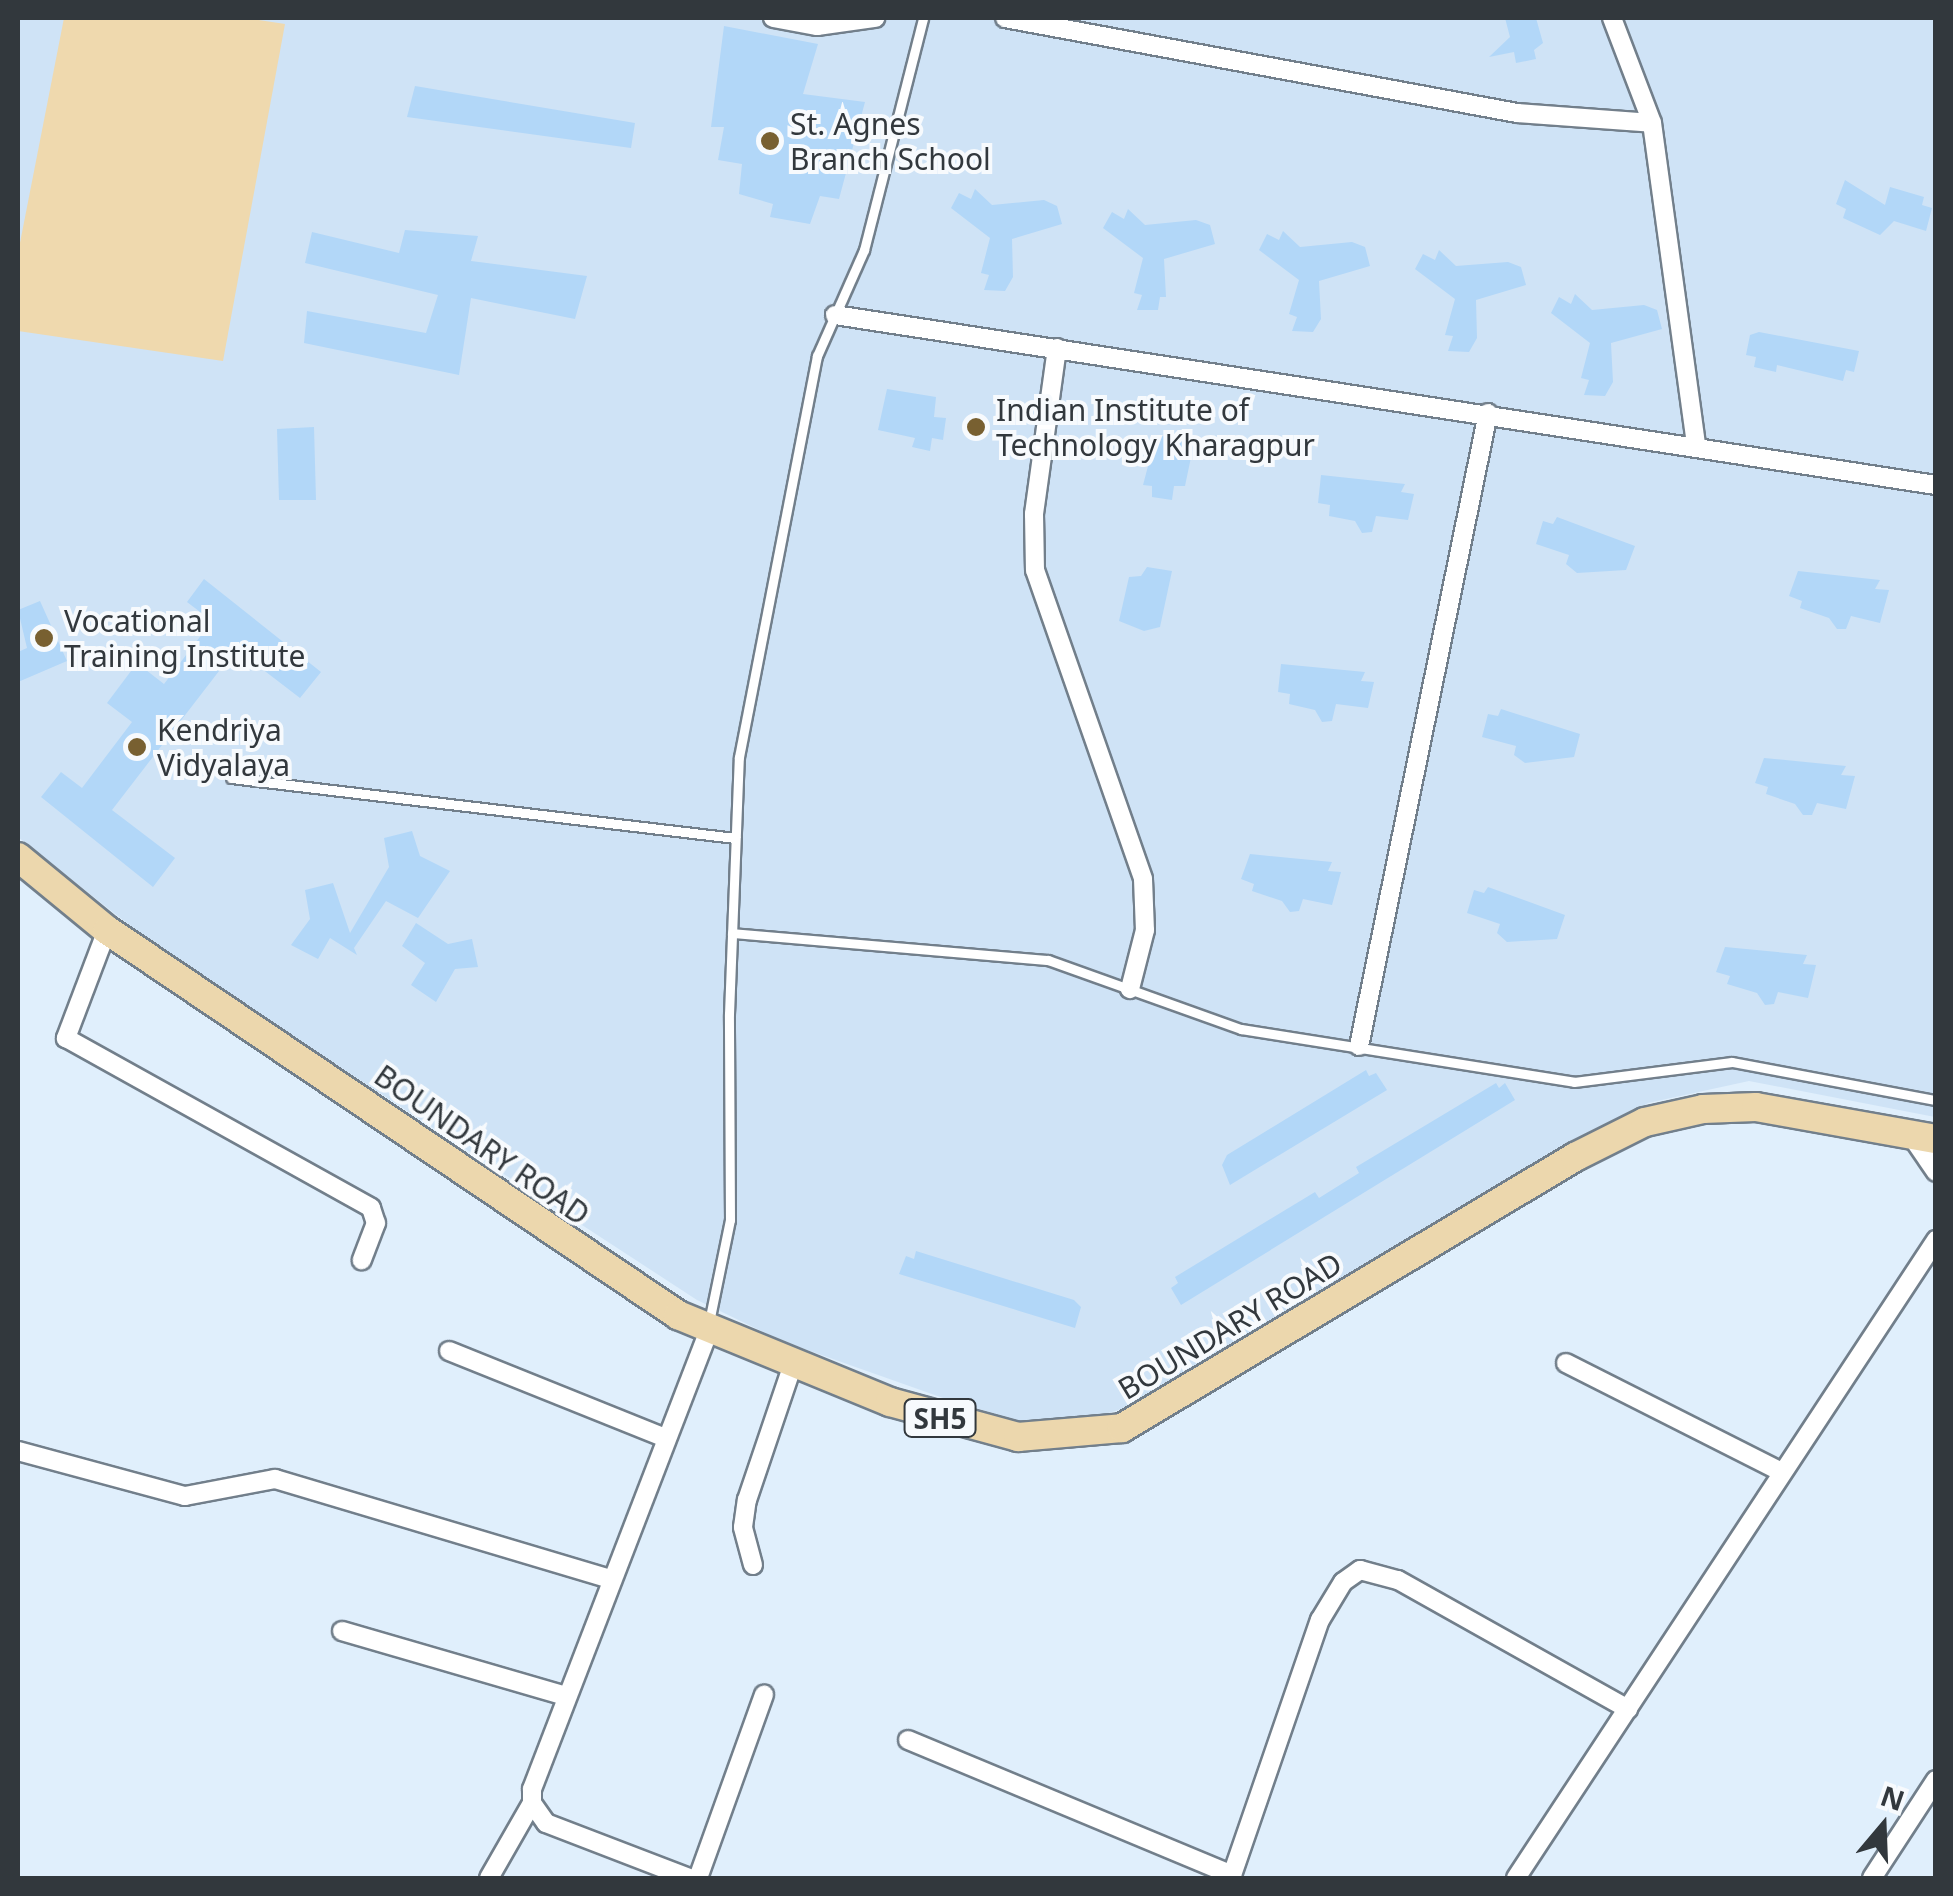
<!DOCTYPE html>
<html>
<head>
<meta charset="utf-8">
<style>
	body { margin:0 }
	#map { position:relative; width:1953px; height:1896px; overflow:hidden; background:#e0effc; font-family:"Noto Sans",sans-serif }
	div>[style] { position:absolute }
	.built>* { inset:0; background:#cfe3f6 }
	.green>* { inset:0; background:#efd9ae }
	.building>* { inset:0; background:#b2d7f8 }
	.roads { filter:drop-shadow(2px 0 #727f8b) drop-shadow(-2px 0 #727f8b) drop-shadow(0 2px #727f8b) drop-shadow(0 -2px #727f8b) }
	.lane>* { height:9px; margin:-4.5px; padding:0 4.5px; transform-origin:4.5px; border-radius:4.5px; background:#fff }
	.street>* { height:18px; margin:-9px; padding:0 9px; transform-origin:9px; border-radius:9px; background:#fff }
	.primary>* { height:28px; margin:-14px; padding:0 14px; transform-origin:14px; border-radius:14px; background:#ecd7ad }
	.dots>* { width:28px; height:28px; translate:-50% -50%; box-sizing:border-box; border:5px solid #f7fafd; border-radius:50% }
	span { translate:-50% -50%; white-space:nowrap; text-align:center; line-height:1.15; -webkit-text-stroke:8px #f7fafd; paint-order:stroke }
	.shield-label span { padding:2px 8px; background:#f7fafd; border:2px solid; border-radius:8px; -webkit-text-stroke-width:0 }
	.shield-label { font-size:28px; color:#32383d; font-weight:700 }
	.poi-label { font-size:30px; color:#32383d }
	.left { translate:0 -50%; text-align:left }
	.street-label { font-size:30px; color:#32383d }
	.frame { position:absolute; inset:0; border:20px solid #32383d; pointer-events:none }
	.north { position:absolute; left:1833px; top:1776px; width:100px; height:100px; -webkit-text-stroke:8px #f7fafd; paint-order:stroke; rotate:19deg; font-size:28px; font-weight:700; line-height:40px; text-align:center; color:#32383d }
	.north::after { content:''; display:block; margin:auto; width:35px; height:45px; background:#32383d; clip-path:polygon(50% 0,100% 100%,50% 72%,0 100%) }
</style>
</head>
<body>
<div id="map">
	<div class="built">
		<div style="clip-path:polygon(18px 18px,1935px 18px,1935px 1117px,1749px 1081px,1648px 1103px,1148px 1401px,1072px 1424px,1025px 1423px,946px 1399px,782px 1341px,697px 1300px,162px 951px,18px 837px)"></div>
	</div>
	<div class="green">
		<div style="clip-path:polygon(64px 18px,246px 18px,285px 24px,223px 361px,18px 331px,18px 253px)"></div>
	</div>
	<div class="building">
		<div style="clip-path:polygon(1505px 18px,1536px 18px,1543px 43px,1534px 50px,1536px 59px,1516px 63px,1514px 52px,1489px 57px,1510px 37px)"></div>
		<div style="clip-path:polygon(724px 26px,818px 44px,803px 94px,865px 102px,839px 199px,820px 196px,810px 224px,770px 217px,773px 204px,739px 194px,742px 164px,718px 160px,724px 127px,711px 127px)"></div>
		<div style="clip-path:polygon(415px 86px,635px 123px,631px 148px,407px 117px)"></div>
		<div style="clip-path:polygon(1845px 180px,1885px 205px,1890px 187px,1924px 197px,1922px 205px,1932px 208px,1926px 231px,1894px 221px,1880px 235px,1843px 218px,1846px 209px,1836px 204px)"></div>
		<div style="clip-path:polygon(975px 189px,992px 205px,1044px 200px,1057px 206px,1062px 224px,1012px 239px,1013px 277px,1005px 291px,984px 290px,989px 275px,981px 273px,990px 238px,951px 208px,959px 193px,971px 199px)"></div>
		<div style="clip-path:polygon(1128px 209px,1145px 225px,1196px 220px,1210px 225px,1215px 244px,1164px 259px,1166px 297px,1160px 297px,1158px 310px,1137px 310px,1142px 295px,1134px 293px,1143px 258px,1103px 228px,1112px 212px,1124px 219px)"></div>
		<div style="clip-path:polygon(405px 230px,478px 236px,471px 261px,587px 276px,575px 319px,471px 298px,459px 375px,304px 343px,307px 311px,426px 333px,438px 295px,305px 263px,312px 232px,399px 253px)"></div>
		<div style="clip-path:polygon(1283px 231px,1300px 247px,1352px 242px,1365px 247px,1370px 266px,1319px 281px,1321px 319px,1313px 332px,1292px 331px,1297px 317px,1289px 314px,1299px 280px,1259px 250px,1267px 234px,1279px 240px)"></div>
		<div style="clip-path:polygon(1439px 250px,1456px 266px,1508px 262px,1521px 267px,1526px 285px,1476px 300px,1477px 338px,1469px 352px,1448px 351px,1453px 336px,1445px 335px,1455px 299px,1415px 269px,1423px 254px,1435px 260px)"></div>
		<div style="clip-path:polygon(1575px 294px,1592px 310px,1644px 305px,1657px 310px,1662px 329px,1611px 343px,1613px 382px,1605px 396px,1584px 395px,1589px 380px,1581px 378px,1590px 343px,1551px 313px,1559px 297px,1571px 304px)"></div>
		<div style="clip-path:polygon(1759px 332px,1859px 351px,1854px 372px,1846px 370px,1843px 381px,1777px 365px,1776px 372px,1754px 367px,1756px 357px,1746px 355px,1750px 335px)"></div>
		<div style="clip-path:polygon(887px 389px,936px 397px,934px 417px,946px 418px,943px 440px,932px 438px,930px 451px,912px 447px,915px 438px,878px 430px)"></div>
		<div style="clip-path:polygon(314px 427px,316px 500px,279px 500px,277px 429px)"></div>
		<div style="clip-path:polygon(1156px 436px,1195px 438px,1185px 486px,1174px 486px,1172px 500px,1152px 497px,1152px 486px,1143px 485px)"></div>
		<div style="clip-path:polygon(1321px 475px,1405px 484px,1401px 492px,1414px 494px,1408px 520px,1376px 516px,1372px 532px,1362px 533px,1355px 521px,1329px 516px,1330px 505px,1318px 503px)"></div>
		<div style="clip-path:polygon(1557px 517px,1635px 546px,1626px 570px,1577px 573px,1566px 564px,1569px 555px,1536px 544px,1543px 521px,1553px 524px)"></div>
		<div style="clip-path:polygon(1147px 567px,1172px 571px,1160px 627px,1144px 631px,1119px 621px,1129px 577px,1141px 576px)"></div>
		<div style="clip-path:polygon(1798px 571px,1880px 580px,1875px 589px,1889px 590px,1880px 623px,1851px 616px,1846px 629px,1837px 629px,1829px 618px,1800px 608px,1802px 601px,1789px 596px)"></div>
		<div style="clip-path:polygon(204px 579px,321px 672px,300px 698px,236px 649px,112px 810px,175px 858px,153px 887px,41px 797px,61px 772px,82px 788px,132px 722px,107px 703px,137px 663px,164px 684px,212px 621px,187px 602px)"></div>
		<div style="clip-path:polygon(40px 601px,67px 661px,18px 682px,18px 652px,27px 648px,18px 610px)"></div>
		<div style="clip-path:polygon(1281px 664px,1365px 672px,1361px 681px,1374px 682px,1368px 708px,1336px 704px,1332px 721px,1322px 722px,1315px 710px,1289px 704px,1290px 694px,1278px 692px)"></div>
		<div style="clip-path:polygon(1501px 709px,1580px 734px,1574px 757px,1525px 763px,1514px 755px,1516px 746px,1482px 737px,1488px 714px,1498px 716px)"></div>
		<div style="clip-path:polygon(1764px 758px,1846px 766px,1841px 775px,1855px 776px,1846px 809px,1817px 803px,1812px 815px,1803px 815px,1795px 804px,1766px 794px,1768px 787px,1755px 783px)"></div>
		<div style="clip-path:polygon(412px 831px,420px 856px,450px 871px,418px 918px,386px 901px,354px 948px,357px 955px,330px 938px,318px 959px,291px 945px,310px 919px,305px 890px,333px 883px,350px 933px,389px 867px,384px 838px)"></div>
		<div style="clip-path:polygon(1250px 854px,1332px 862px,1328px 871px,1341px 872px,1332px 905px,1303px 899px,1299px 911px,1290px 912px,1282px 901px,1252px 891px,1254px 884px,1241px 879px)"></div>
		<div style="clip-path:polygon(1488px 887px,1565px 915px,1557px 939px,1507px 942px,1497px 933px,1500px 924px,1467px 913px,1474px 890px,1484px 893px)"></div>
		<div style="clip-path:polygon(416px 923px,448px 944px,472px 939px,478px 967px,455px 969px,436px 1002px,411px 985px,425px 963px,402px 946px)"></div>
		<div style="clip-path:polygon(1725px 947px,1807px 955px,1803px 964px,1816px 965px,1808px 998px,1778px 992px,1774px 1004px,1765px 1005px,1757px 993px,1727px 984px,1730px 976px,1716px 972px)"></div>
		<div style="clip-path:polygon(1366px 1070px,1369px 1076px,1376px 1073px,1387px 1090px,1230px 1185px,1222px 1165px,1227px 1155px)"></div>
		<div style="clip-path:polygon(1496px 1083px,1499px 1088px,1505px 1083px,1515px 1100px,1181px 1305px,1171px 1288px,1178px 1283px,1175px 1277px,1315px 1192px,1319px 1198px,1359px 1173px,1356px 1167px)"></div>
		<div style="clip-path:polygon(916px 1251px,1074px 1300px,1081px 1307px,1075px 1328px,899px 1274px,906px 1256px,914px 1259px)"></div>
	</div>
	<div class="roads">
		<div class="lane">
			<div style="left:231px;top:778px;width:508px;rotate:6.79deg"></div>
			<div style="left:732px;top:933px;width:317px;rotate:4.9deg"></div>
			<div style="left:1048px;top:960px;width:205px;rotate:19.7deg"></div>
			<div style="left:1241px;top:1029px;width:337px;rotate:9deg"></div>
			<div style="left:1574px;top:1082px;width:159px;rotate:-7.2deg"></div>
			<div style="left:1732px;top:1062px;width:208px;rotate:10.6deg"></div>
			<div style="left:709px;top:1322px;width:104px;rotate:-78.4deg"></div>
			<div style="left:730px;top:1220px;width:206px;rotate:-90.3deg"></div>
			<div style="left:729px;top:1014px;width:257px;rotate:-87.8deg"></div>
			<div style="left:739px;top:757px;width:409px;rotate:-79deg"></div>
			<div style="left:817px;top:356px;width:116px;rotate:-66.1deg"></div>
			<div style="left:864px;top:250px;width:239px;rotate:-75.7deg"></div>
		</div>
		<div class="street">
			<div style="left:773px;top:18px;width:45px;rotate:10.3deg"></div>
			<div style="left:817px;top:26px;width:59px;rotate:-7.9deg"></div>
			<div style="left:1005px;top:18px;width:521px;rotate:10.51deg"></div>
			<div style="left:1517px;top:113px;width:135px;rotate:4.2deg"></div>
			<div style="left:1612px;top:18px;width:112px;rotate:69.1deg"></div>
			<div style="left:1652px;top:123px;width:326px;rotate:82.2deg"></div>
			<div style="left:835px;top:315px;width:1114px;rotate:8.78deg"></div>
			<div style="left:1057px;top:348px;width:168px;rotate:97.9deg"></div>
			<div style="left:1034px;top:514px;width:56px;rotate:89deg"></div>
			<div style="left:1035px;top:570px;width:327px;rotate:70.7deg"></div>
			<div style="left:1143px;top:879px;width:51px;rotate:87.8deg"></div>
			<div style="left:1145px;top:930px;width:61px;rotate:104.3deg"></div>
			<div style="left:107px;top:930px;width:116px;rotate:110.8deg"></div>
			<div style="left:66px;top:1038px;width:349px;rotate:29.1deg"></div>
			<div style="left:371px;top:1208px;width:16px;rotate:72deg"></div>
			<div style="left:376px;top:1223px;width:40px;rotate:111deg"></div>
			<div style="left:1359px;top:1046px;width:646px;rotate:-78.48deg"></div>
			<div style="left:1910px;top:1134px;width:46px;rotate:55.6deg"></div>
			<div style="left:449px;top:1351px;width:233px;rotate:21.9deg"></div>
			<div style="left:1566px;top:1363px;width:242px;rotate:26.8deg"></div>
			<div style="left:18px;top:1451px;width:173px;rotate:15.1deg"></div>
			<div style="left:185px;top:1496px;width:92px;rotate:-10.7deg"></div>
			<div style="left:275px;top:1479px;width:350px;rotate:16.6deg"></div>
			<div style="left:753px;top:1565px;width:39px;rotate:-105deg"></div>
			<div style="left:743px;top:1527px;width:27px;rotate:-82deg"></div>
			<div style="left:747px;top:1500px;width:140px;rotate:-71.3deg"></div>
			<div style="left:342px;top:1631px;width:233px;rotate:16.2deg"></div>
			<div style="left:908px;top:1740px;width:351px;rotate:22.6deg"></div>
			<div style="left:489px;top:1878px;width:86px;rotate:-60.2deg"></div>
			<div style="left:689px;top:1878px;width:153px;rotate:-159deg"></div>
			<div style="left:546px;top:1823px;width:24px;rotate:-125deg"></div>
			<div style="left:532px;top:1803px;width:14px;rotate:-90deg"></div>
			<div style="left:532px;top:1789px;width:490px;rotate:-68.9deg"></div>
			<div style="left:698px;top:1878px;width:195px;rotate:-70.2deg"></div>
			<div style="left:1231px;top:1878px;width:273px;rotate:-71deg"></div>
			<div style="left:1320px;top:1620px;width:44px;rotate:-58.8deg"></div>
			<div style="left:1343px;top:1582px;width:21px;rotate:-35deg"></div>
			<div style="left:1360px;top:1570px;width:39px;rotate:15deg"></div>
			<div style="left:1398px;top:1580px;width:264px;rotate:29.3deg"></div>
			<div style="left:1516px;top:1878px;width:764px;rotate:-56.64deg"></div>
			<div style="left:1872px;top:1878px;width:117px;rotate:-56.9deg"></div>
		</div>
		<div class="primary">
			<div style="left:18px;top:857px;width:115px;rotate:39.4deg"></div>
			<div style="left:107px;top:930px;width:689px;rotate:33.99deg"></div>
			<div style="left:678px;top:1315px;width:229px;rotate:22.3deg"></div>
			<div style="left:890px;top:1402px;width:133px;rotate:15.3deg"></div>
			<div style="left:1018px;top:1437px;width:104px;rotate:-4.9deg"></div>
			<div style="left:1122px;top:1428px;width:528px;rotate:-30.89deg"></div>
			<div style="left:1575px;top:1157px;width:78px;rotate:-26.6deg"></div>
			<div style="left:1645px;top:1122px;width:59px;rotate:-12.6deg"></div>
			<div style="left:1703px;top:1109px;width:53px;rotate:-2.2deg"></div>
			<div style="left:1756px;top:1107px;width:183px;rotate:10.1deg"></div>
		</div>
	</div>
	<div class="dots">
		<div style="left:770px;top:141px;background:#786031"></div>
		<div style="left:976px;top:427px;background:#786031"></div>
		<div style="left:44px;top:638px;background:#786031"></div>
		<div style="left:137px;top:747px;background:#786031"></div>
	</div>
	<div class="shield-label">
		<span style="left:940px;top:1418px">SH5</span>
	</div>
	<div class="poi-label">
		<span class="left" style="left:790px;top:141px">St. Agnes<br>Branch School</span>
		<span class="left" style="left:996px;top:427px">Indian Institute of<br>Technology Kharagpur</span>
		<span class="left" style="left:64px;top:638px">Vocational<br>Training Institute</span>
		<span class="left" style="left:157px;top:747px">Kendriya<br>Vidyalaya</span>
	</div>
	<div class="street-label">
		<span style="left:482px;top:1145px;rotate:35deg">BOUNDARY ROAD</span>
		<span style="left:1230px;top:1326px;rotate:-31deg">BOUNDARY ROAD</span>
	</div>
	<div class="frame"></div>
	<div class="north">N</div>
</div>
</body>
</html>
